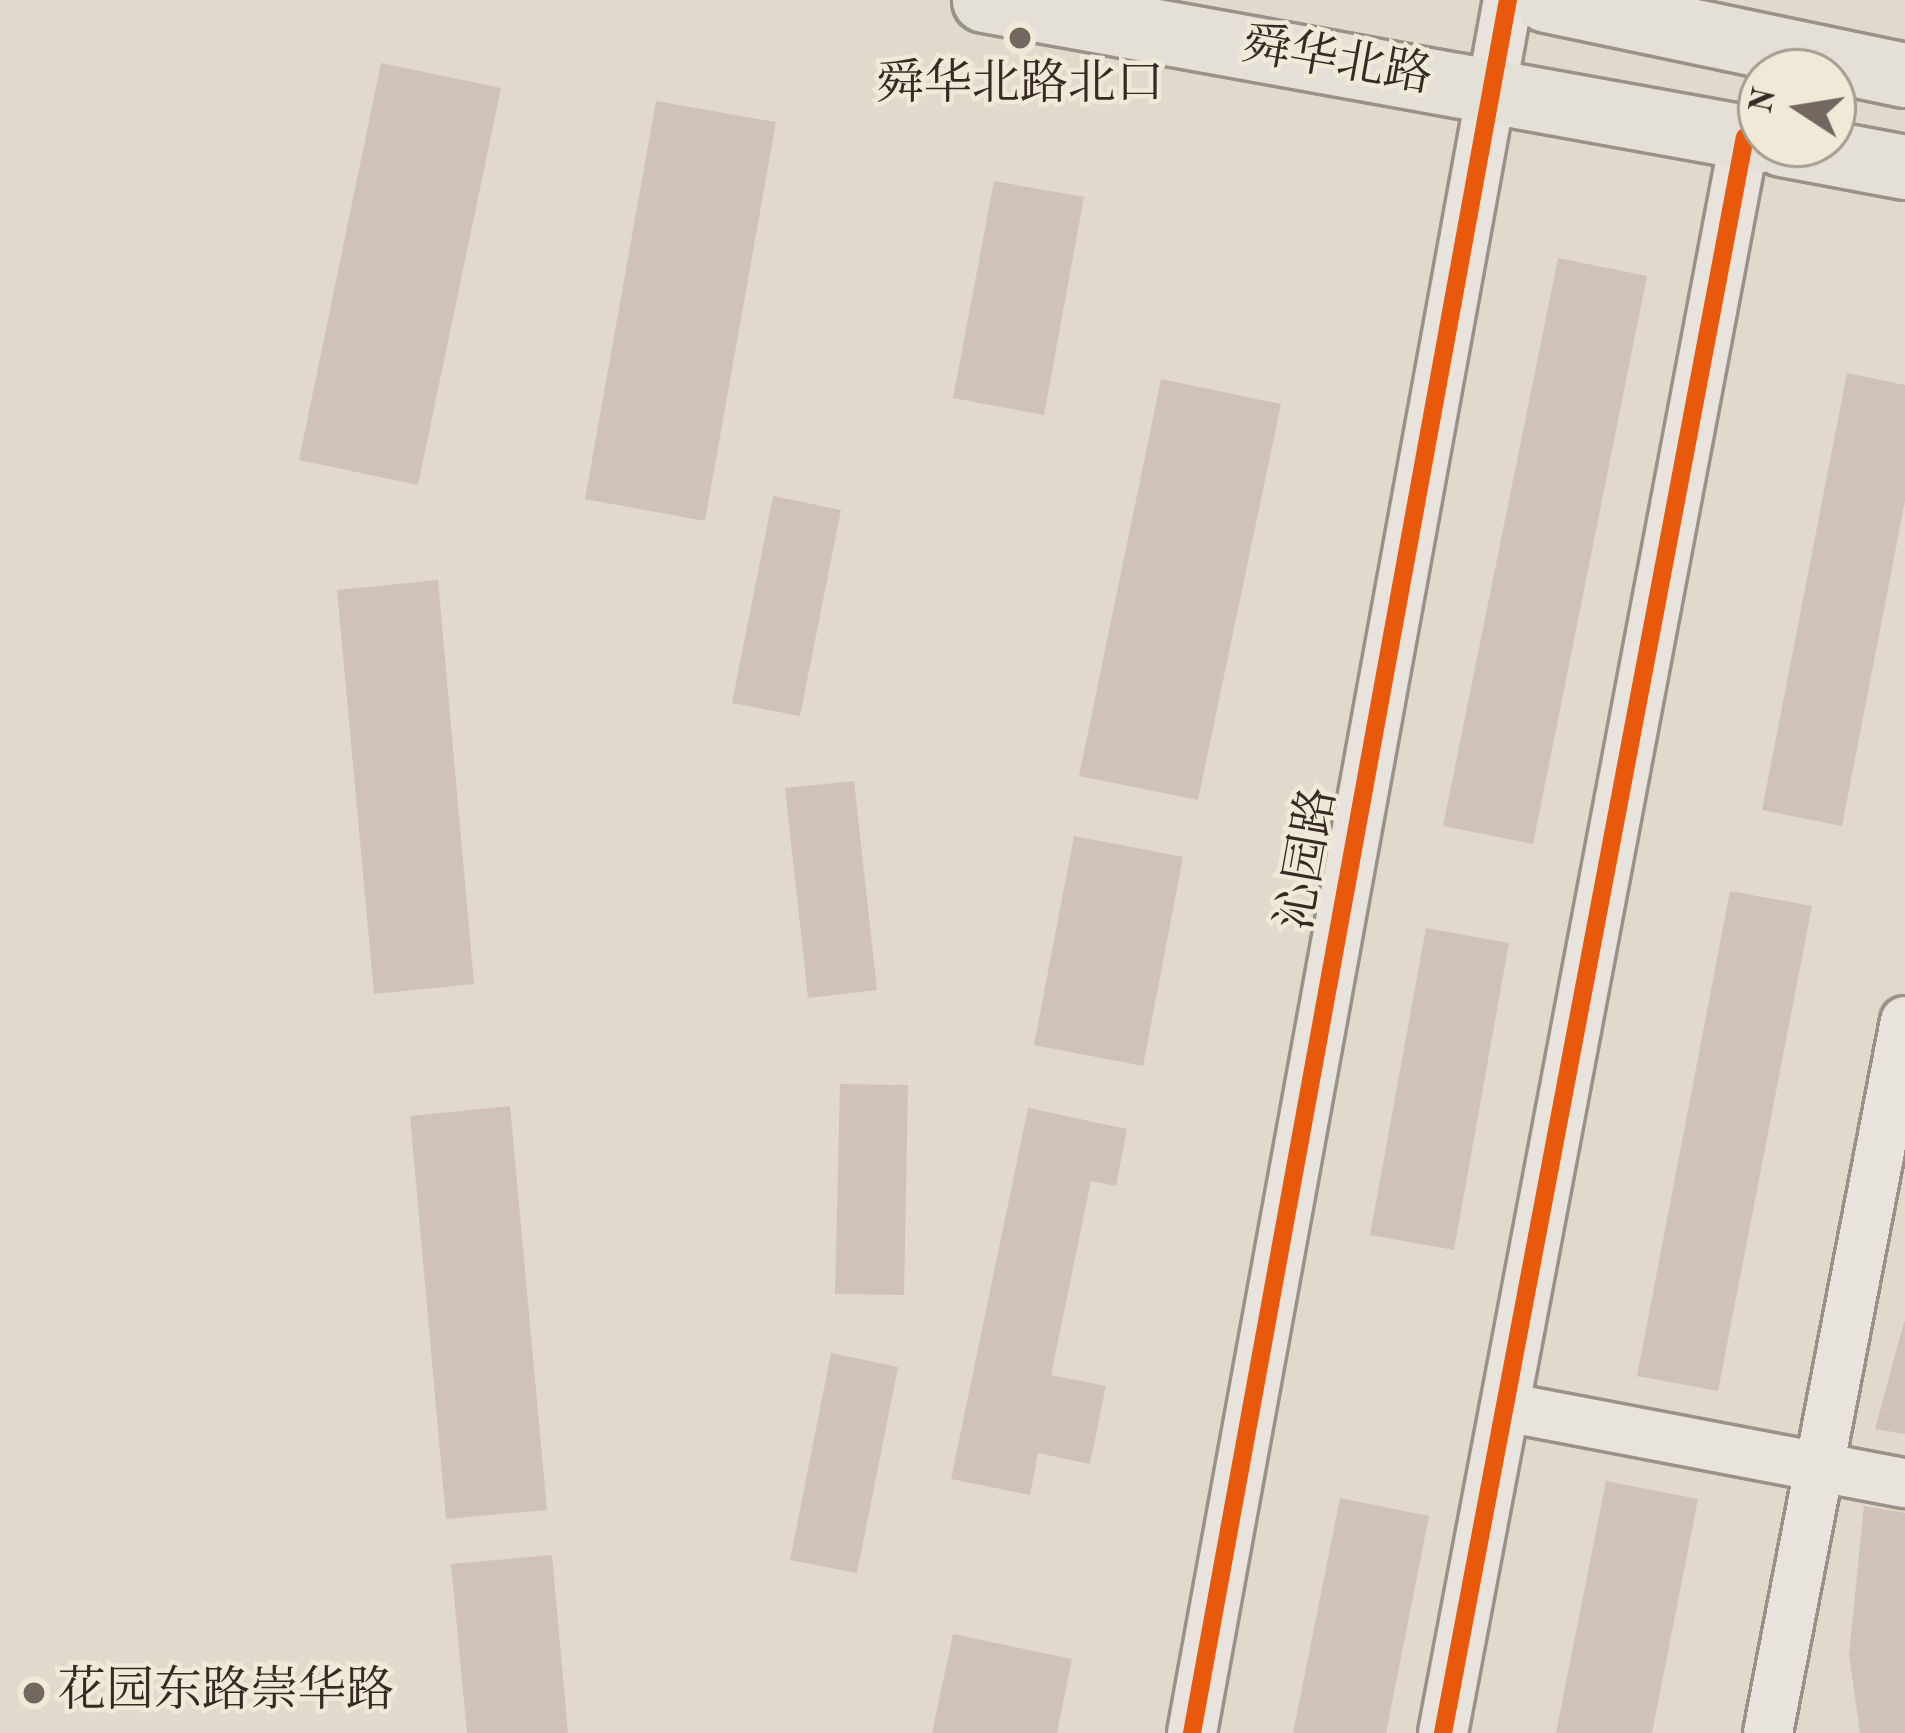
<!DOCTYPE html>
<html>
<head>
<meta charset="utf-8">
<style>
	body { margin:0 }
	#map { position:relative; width:1905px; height:1733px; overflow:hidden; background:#e1dacc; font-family:"Old Standard TT","Noto Serif SC",serif }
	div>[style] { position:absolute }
	.building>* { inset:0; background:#d0c2b6 }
	.roads { filter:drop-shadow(3px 0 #989289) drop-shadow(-3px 0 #989289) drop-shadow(0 3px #989289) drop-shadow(0 -3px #989289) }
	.minor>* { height:48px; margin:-24px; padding:0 24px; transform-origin:24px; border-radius:24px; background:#e8e4dd }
	.major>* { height:63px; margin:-31.5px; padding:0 31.5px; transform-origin:31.5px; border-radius:31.5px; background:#e4e0d8 }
	.cycleway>* { height:18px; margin:-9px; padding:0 9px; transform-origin:9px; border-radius:9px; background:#e8590c }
	.dots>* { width:33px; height:33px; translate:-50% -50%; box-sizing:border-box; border:6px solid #f1e9d8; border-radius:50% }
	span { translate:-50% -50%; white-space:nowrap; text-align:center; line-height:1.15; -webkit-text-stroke:9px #f1e9d8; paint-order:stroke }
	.street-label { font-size:48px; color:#362a25 }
	.poi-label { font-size:48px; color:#362a25 }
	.left { translate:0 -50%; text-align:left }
	.north { position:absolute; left:1737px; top:48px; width:120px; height:120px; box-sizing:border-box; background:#f1e9d8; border:3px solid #a69d90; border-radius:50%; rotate:282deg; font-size:33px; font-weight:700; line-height:48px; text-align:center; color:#362a25 }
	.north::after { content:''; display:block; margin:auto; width:42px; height:54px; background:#72685f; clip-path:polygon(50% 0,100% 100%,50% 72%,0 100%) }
</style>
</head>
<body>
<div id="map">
	<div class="building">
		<div style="clip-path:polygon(381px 63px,501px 88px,418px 485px,299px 460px)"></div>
		<div style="clip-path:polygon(656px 101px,776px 122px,705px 521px,585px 499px)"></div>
		<div style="clip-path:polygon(994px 181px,1084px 197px,1044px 415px,953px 398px)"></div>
		<div style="clip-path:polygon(1558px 258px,1647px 276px,1533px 844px,1443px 826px)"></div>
		<div style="clip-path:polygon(1847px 373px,1905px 385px,1905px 501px,1842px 826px,1762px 810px)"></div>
		<div style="clip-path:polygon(1161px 379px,1281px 404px,1198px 800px,1079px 776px)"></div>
		<div style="clip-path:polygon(773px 496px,841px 510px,800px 716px,732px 703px)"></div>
		<div style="clip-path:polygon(438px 580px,474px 984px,374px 994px,337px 590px)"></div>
		<div style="clip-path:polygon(854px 781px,877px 990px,808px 998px,785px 788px)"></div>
		<div style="clip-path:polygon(1074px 836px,1183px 857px,1143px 1066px,1034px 1045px)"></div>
		<div style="clip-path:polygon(1730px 891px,1812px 906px,1718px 1391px,1637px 1376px)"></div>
		<div style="clip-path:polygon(1426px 928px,1509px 943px,1454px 1250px,1370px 1235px)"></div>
		<div style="clip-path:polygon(840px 1084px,908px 1085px,904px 1295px,835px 1294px)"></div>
		<div style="clip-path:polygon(510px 1106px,547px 1510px,446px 1519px,410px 1116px)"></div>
		<div style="clip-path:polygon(1028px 1108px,1127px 1129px,1116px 1186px,1091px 1181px,1051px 1375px,1106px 1386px,1090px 1464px,1038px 1453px,1030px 1495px,951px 1479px)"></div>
		<div style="clip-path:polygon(1904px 1322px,1905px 1322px,1905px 1434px,1875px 1429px)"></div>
		<div style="clip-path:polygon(831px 1353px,898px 1367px,857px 1573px,790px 1560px)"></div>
		<div style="clip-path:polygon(1606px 1481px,1698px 1499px,1652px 1733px,1556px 1733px)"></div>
		<div style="clip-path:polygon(1340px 1498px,1429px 1516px,1386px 1733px,1293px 1733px)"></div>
		<div style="clip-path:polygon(1864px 1506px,1905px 1513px,1905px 1733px,1860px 1733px,1849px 1655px)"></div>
		<div style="clip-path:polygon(552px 1555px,568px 1733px,467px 1733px,451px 1564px)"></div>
		<div style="clip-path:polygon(953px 1634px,1072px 1659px,1057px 1733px,932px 1733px)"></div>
	</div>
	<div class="roads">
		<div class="minor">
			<div style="left:1505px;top:1407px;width:407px;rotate:10.8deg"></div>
			<div style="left:1192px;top:1733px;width:1762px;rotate:-79.67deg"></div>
			<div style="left:1443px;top:1733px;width:1624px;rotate:-79.29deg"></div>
			<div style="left:1768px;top:1733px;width:725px;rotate:-79.11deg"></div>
		</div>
		<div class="major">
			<div style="left:984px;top:0;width:790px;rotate:10.21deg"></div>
			<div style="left:1546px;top:0;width:367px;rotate:11.8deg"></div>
			<div style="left:1782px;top:144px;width:125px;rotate:10.6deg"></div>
		</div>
	</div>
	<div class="cycleway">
		<div style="left:1192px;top:1733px;width:1762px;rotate:-79.67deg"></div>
		<div style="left:1443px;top:1733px;width:1624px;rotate:-79.29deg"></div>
	</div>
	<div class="dots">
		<div style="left:1020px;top:38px;background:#72685f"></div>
		<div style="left:34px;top:1693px;background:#72685f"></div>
	</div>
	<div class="street-label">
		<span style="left:1337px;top:62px;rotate:10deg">舜华北路</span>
		<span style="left:1309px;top:859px;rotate:-80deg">沁园路</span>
	</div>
	<div class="poi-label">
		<span style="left:1020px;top:86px">舜华北路北口</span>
		<span class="left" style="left:58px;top:1693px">花园东路崇华路</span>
	</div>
	<div class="north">N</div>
</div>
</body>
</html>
